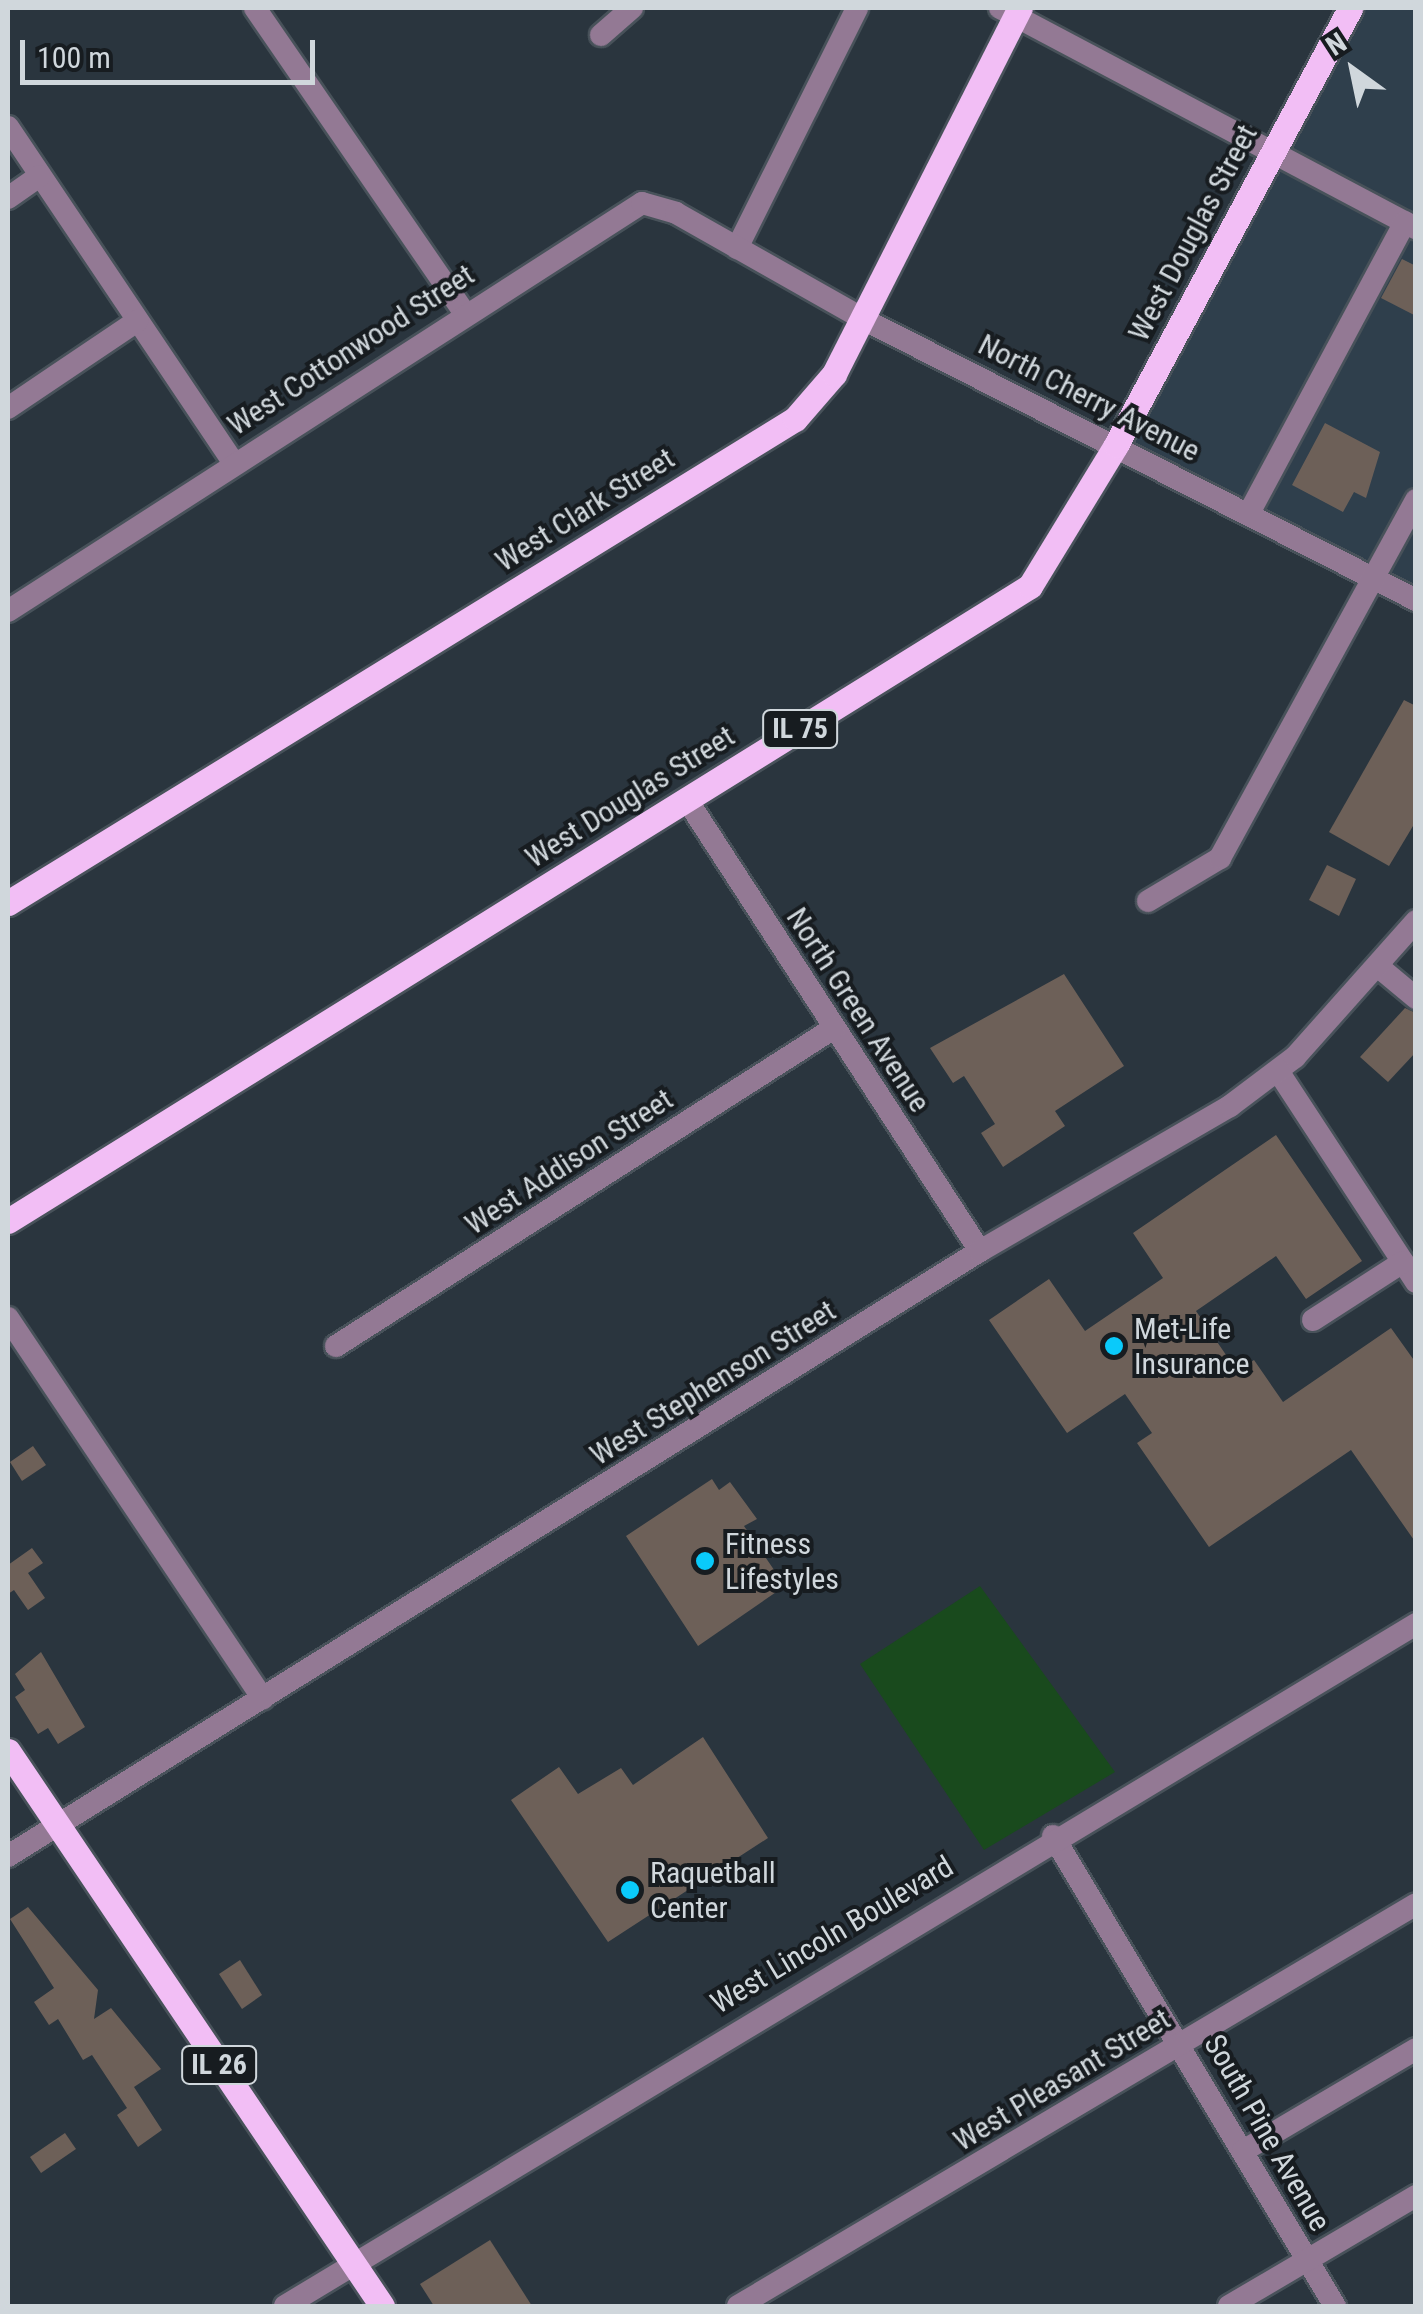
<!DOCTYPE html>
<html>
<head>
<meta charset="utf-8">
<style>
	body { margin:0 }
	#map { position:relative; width:1423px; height:2314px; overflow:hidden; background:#2a353e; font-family:"Roboto Condensed",sans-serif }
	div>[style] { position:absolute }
	.built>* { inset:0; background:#2f3f4c }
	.green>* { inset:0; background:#194a1d }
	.building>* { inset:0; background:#6d6058 }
	.roads { filter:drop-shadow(2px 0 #48525a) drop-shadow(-2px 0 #48525a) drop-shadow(0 2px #48525a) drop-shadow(0 -2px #48525a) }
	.minor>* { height:22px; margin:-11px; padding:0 11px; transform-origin:11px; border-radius:11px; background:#937994 }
	.major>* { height:25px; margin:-12.5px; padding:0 12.5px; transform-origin:12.5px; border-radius:12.5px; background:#f2bef5 }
	.dots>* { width:28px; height:28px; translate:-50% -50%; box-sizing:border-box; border:5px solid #171c20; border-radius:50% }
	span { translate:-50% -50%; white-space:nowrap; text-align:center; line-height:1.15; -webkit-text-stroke:8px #171c20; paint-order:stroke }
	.shield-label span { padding:2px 8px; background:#171c20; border:2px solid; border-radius:8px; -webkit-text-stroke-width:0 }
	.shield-label { font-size:28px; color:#d0d7dc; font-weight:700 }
	.street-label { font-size:30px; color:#d0d7dc }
	.poi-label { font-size:30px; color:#d0d7dc }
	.left { translate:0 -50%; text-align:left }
	.frame { position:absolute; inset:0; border:10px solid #d0d7dc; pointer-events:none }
	.north { position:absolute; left:1303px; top:20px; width:100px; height:100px; -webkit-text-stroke:8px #171c20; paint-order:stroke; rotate:327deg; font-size:28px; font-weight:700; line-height:40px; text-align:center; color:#d0d7dc }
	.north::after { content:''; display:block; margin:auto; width:35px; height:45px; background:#d0d7dc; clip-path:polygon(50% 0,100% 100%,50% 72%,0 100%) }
	.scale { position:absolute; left:20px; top:40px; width:295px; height:45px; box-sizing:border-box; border:5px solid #d0d7dc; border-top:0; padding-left:12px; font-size:30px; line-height:35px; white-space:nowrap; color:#d0d7dc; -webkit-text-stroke:8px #171c20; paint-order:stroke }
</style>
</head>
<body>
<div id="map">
	<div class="built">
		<div style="clip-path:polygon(1350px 8px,1415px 8px,1415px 600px,1116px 445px)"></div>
	</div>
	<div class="green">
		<div style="clip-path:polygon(980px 1586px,1115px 1772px,984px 1850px,860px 1664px)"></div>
	</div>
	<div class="building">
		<div style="clip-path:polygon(1402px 259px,1416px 266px,1416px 316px,1381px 298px)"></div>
		<div style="clip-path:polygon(1325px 423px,1380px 452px,1366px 498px,1354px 492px,1343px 512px,1292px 485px)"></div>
		<div style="clip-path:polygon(1404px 700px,1416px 706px,1416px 821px,1389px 866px,1329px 832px)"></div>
		<div style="clip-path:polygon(1327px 865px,1356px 879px,1339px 916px,1309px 900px)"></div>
		<div style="clip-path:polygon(1064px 974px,1124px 1066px,1055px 1111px,1065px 1126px,1003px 1167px,981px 1133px,995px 1124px,964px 1076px,953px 1083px,930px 1048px)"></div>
		<div style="clip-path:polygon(1405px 1008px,1416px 1013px,1416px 1052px,1388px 1082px,1360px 1057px)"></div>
		<div style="clip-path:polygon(1276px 1135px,1362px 1261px,1306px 1299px,1276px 1256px,1196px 1311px,1237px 1371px,1254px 1360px,1283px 1402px,1391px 1328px,1416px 1363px,1416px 1543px,1351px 1450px,1209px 1547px,1137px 1443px,1152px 1433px,1125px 1394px,1067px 1433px,989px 1320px,1049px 1279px,1085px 1331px,1163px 1278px,1133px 1233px)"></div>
		<div style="clip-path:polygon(33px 1446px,46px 1465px,22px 1481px,10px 1462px)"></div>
		<div style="clip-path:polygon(712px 1479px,719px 1490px,730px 1482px,757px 1519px,744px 1526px,785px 1586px,698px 1646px,626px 1536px)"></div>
		<div style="clip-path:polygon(32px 1548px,43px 1563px,28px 1573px,45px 1598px,28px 1610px,14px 1590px,8px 1594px,8px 1565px)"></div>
		<div style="clip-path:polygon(41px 1652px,85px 1727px,58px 1744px,48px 1728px,38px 1734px,15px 1697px,25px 1690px,15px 1674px)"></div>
		<div style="clip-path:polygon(703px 1737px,768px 1838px,608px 1942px,511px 1800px,559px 1767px,578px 1794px,621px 1768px,633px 1785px)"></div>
		<div style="clip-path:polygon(28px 1907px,98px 1990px,94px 2019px,111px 2008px,161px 2069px,134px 2087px,162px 2130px,138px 2147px,117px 2115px,127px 2108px,92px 2055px,83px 2060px,58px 2019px,49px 2025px,34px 2002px,54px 1988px,10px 1919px)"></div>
		<div style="clip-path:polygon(240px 1960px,262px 1995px,242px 2009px,219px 1974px)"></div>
		<div style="clip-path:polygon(65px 2133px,76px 2149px,41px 2173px,30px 2157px)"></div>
		<div style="clip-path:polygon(490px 2240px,532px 2306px,434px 2306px,420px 2284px)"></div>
	</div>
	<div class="roads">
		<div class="minor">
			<div style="left:255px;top:8px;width:369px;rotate:55.5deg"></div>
			<div style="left:1000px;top:8px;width:471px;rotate:27.9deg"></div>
			<div style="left:601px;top:35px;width:41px;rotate:-41.1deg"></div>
			<div style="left:8px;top:127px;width:404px;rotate:56.1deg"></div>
			<div style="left:8px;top:198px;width:38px;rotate:-35deg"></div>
			<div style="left:737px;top:248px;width:268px;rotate:-63.4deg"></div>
			<div style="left:8px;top:408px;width:156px;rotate:-34deg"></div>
			<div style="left:1249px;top:513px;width:330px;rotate:-61.8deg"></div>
			<div style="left:8px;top:611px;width:754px;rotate:-32.76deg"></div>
			<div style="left:642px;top:203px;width:35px;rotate:16deg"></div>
			<div style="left:676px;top:213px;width:215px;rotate:29.5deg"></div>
			<div style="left:863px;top:319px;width:620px;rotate:26.94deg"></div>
			<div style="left:687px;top:800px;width:538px;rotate:56.99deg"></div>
			<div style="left:1148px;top:901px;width:84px;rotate:-30.8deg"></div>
			<div style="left:1220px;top:858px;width:408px;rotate:-61.3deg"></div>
			<div style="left:1380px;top:968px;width:47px;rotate:39.8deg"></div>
			<div style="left:1278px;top:1071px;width:252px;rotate:56.8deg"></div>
			<div style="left:8px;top:1318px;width:458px;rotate:56.2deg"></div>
			<div style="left:1313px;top:1320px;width:107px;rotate:-32.8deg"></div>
			<div style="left:336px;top:1346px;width:591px;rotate:-32.56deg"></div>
			<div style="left:1053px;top:1836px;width:548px;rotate:59.04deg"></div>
			<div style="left:8px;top:1856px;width:1145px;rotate:-31.9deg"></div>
			<div style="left:980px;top:1251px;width:289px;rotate:-30.1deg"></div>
			<div style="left:1230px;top:1106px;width:81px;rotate:-37deg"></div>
			<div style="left:1295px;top:1057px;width:182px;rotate:-48.3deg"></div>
			<div style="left:1243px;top:2151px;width:201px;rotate:-30.5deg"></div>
			<div style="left:285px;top:2306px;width:1321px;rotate:-31.09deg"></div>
			<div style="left:738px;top:2306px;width:788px;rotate:-30.66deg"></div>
			<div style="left:1229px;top:2306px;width:217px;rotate:-30.5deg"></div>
		</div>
		<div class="major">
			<div style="left:8px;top:903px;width:924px;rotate:-31.59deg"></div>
			<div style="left:795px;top:419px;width:60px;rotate:-49.1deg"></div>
			<div style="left:834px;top:374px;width:411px;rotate:-63.1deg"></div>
			<div style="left:8px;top:1221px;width:1203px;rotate:-31.85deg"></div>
			<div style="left:1030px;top:586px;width:165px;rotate:-58.6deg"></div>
			<div style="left:1116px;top:445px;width:496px;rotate:-61.8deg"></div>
			<div style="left:8px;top:1751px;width:669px;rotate:56.02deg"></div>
		</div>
	</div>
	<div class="dots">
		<div style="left:1114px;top:1346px;background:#0acafa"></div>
		<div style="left:705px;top:1561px;background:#0acafa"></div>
		<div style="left:630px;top:1890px;background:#0acafa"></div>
	</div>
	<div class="shield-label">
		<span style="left:800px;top:729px">IL 75</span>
		<span style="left:219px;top:2065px">IL 26</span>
	</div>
	<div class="street-label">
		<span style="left:1193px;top:233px;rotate:-62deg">West Douglas Street</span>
		<span style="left:351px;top:350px;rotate:-33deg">West Cottonwood Street</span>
		<span style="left:1089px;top:398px;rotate:27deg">North Cherry Avenue</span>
		<span style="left:585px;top:510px;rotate:-32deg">West Clark Street</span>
		<span style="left:630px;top:797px;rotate:-32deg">West Douglas Street</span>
		<span style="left:858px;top:1010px;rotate:57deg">North Green Avenue</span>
		<span style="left:569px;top:1162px;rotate:-33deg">West Addison Street</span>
		<span style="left:713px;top:1383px;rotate:-32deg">West Stephenson Street</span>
		<span style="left:832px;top:1935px;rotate:-31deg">West Lincoln Boulevard</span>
		<span style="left:1062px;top:2080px;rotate:-31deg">West Pleasant Street</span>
		<span style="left:1267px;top:2133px;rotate:60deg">South Pine Avenue</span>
	</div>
	<div class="poi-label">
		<span class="left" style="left:1134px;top:1346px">Met-Life<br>Insurance</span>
		<span class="left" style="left:725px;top:1561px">Fitness<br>Lifestyles</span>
		<span class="left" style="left:650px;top:1890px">Raquetball<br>Center</span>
	</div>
	<div class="frame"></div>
	<div class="north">N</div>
	<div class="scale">100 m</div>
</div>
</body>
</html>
